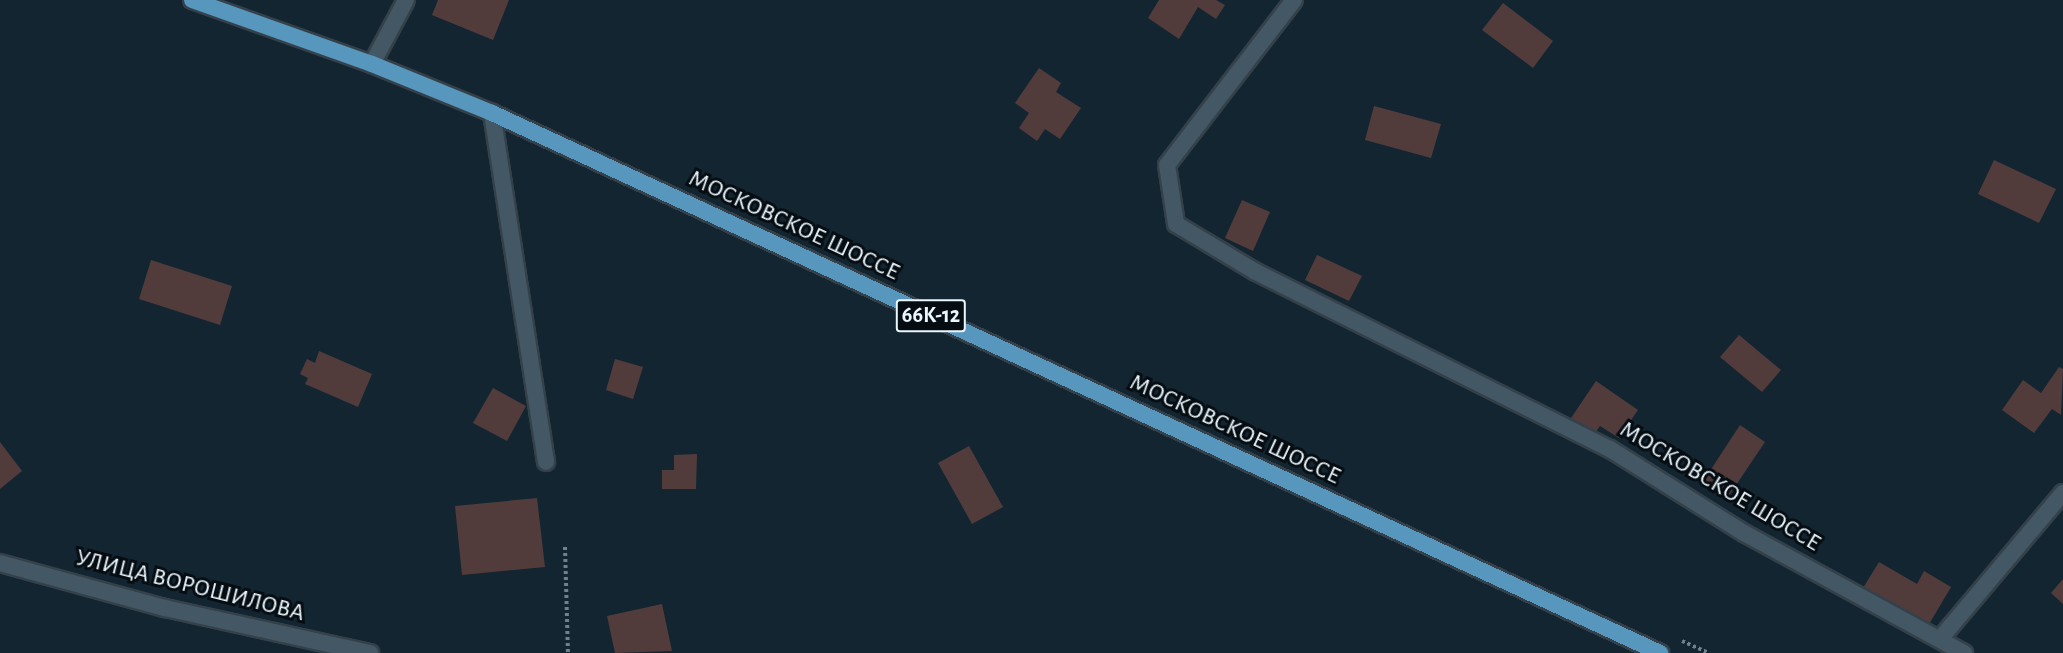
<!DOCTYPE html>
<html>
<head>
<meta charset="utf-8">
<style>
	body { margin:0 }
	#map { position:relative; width:2063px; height:653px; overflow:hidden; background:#132531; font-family:"Alegreya Sans",sans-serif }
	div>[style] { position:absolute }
	.building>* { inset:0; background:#523c3b }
	.path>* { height:4px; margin-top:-2px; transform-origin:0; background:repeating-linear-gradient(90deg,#71808a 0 3px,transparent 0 6px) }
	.roads { filter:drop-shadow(2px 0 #34414a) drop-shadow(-2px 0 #34414a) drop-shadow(0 2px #34414a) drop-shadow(0 -2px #34414a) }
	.service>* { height:16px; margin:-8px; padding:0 8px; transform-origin:8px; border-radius:8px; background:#435764 }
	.minor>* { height:16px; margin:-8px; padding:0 8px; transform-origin:8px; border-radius:8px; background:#435764 }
	.primary>* { height:16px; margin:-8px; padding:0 8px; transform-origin:8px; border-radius:8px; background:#5796bd }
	span { translate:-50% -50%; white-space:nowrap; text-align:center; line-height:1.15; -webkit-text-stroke:6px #060d12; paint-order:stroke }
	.shield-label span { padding:2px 4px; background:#060d12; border:2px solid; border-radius:4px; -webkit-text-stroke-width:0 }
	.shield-label { font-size:22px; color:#eaf6fd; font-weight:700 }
	.street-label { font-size:24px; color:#eaf6fd }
</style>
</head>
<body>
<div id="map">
	<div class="building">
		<div style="clip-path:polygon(438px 0,509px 0,493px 40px,432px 15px)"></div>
		<div style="clip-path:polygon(1159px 0,1216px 0,1225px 5px,1216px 19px,1198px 7px,1179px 39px,1148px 18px)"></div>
		<div style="clip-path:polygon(1503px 3px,1553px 41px,1533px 68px,1482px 30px)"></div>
		<div style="clip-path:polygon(1039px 68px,1061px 83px,1056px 92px,1081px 108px,1060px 139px,1045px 129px,1037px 141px,1019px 128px,1029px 113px,1015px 103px)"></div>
		<div style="clip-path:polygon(1374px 106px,1441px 124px,1431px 158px,1365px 140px)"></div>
		<div style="clip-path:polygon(1994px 160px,2056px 189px,2039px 223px,1978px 194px)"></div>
		<div style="clip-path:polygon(1242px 200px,1270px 212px,1253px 251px,1225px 238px)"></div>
		<div style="clip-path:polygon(1317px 255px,1362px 276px,1349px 301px,1305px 280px)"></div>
		<div style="clip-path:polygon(151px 260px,232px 286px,220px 325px,139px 299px)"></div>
		<div style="clip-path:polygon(1739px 335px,1781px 370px,1762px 392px,1720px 357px)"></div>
		<div style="clip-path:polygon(319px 351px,372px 374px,358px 407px,305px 384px,308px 378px,300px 374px,307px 359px,315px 363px)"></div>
		<div style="clip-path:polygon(615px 359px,643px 367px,633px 399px,606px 390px)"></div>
		<div style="clip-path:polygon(2059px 367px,2063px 369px,2061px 415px,2052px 409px,2034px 433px,2002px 410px,2023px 380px,2041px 393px)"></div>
		<div style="clip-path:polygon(1596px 381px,1638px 410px,1619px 438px,1600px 426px,1595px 433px,1571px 418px)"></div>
		<div style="clip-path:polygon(493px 388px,526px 406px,507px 441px,473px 423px)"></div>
		<div style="clip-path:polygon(1740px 425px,1765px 442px,1728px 497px,1704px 480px)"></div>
		<div style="clip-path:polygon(0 442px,22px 471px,0 489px)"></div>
		<div style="clip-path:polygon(969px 446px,1003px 507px,972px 524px,938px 463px)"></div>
		<div style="clip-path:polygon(697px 454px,696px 489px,662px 489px,662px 470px,674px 470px,674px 455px)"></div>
		<div style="clip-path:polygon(537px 498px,545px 567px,462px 575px,455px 506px)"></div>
		<div style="clip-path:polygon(1879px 562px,1917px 584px,1924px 571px,1951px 587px,1928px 626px,1863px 588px)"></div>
		<div style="clip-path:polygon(2063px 579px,2063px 604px,2051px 593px)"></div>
		<div style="clip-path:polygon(662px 604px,672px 651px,615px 653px,607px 616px)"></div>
	</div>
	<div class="path">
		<div style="left:565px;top:547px;width:106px;rotate:88.4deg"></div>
		<div style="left:1682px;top:641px;width:30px;rotate:24deg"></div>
	</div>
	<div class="roads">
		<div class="service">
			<div style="left:492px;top:113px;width:353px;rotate:81.2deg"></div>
		</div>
		<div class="minor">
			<div style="left:1294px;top:0;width:208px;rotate:127.6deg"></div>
			<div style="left:1167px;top:165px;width:60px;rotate:81.3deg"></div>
			<div style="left:1176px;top:224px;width:93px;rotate:31deg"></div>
			<div style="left:1256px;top:272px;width:396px;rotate:26.6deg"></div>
			<div style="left:1610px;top:449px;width:158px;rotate:32.1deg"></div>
			<div style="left:1744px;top:533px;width:251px;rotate:28.6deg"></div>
			<div style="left:372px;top:64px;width:72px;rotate:-62deg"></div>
			<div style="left:0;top:563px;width:171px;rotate:15.3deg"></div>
			<div style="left:165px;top:608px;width:210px;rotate:12.4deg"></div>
			<div style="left:1940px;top:639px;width:191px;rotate:-49.9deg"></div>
		</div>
		<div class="primary">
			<div style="left:192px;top:0;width:191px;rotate:19.6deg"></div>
			<div style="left:372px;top:64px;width:130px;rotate:22.2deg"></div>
			<div style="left:492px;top:113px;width:1287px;rotate:24.81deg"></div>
		</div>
	</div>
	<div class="shield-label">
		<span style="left:931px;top:316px">66К-12</span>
	</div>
	<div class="street-label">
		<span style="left:794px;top:226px;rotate:25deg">МОСКОВСКОЕ ШОССЕ</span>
		<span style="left:1235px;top:430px;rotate:25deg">МОСКОВСКОЕ ШОССЕ</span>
		<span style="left:1720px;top:487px;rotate:31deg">МОСКОВСКОЕ ШОССЕ</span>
		<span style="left:190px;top:586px;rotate:14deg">УЛИЦА ВОРОШИЛОВА</span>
	</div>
</div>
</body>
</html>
